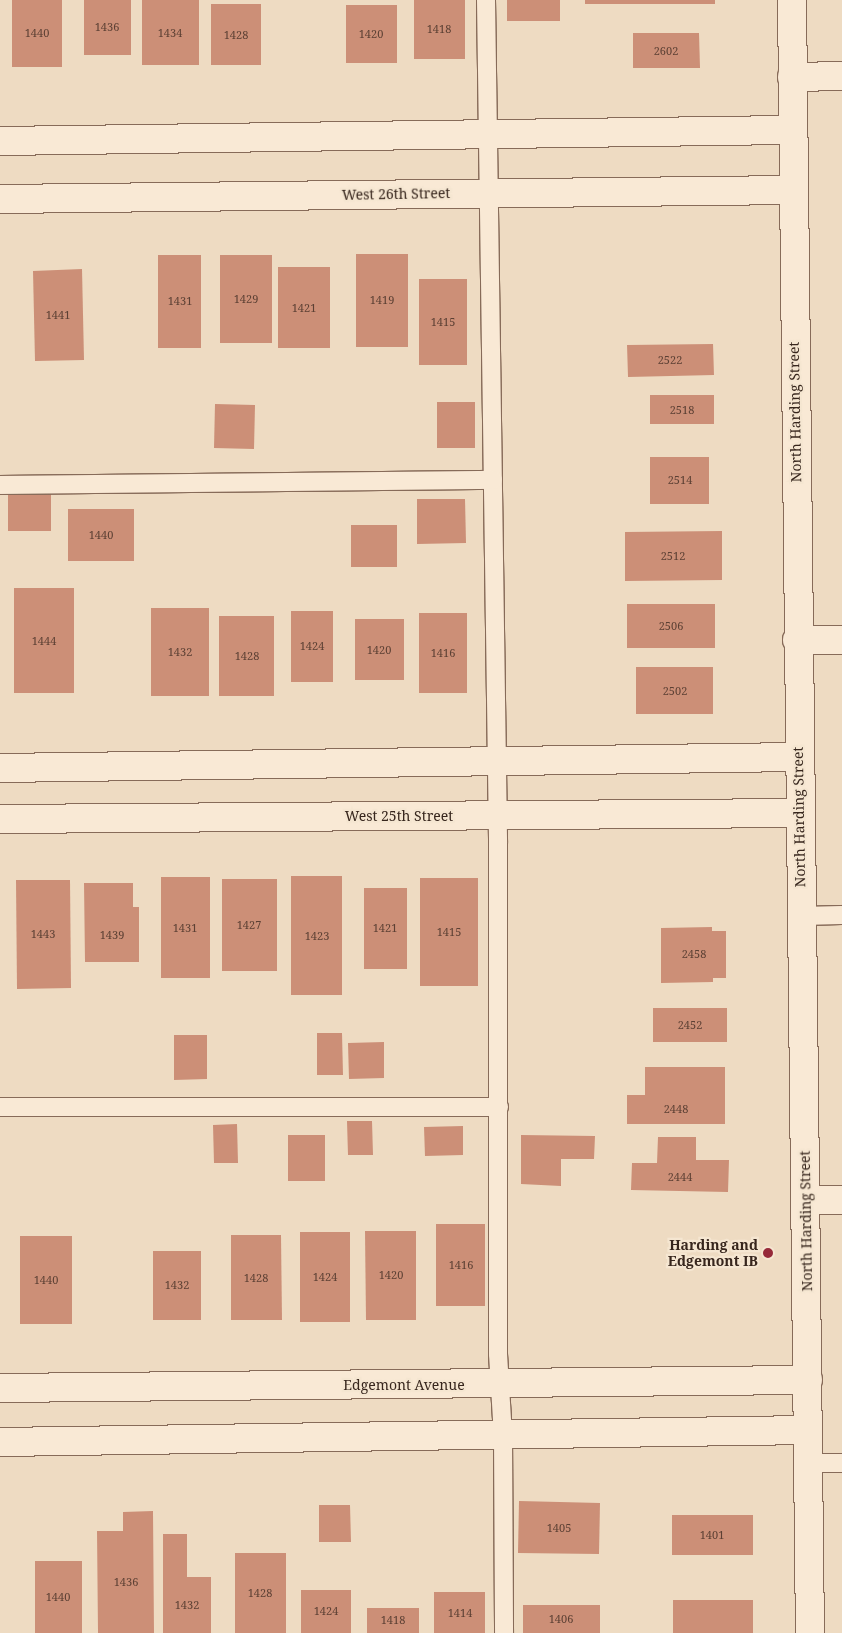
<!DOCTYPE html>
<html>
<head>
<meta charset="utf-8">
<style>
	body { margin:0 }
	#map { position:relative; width:842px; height:1633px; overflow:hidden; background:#eedbc2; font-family:"Noto Serif",serif }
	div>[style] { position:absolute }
	.building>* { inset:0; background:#cc8f77 }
	.roads { filter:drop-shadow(1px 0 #876b59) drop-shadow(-1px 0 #876b59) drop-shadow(0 1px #876b59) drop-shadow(0 -1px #876b59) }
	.lane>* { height:18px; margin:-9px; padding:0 9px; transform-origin:9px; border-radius:9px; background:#f9e9d5 }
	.street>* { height:28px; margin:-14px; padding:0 14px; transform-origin:14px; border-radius:14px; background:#f9e9d5 }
	.secondary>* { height:28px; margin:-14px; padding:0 14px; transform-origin:14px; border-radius:14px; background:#f9e9d5 }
	.dots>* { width:14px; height:14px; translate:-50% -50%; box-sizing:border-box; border:2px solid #f5e6d1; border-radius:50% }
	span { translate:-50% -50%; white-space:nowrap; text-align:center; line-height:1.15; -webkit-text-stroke:4.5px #f5e6d1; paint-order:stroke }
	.number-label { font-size:11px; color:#5c4034 }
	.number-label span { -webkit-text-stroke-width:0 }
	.street-label { font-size:14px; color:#37261d }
	.poi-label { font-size:14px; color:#37261d; font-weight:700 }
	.right { translate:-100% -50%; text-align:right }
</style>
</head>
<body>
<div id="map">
	<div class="building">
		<div style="clip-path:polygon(12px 0,62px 0,62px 67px,12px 67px)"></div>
		<div style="clip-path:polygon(84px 0,131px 0,131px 55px,84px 55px)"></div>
		<div style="clip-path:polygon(142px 0,199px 0,199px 65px,142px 65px)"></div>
		<div style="clip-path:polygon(414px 0,465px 0,465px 59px,414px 59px)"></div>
		<div style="clip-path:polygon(507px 0,560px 0,560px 21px,507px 21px)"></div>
		<div style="clip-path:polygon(585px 0,715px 0,715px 4px,585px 4px)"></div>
		<div style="clip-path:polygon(211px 4px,261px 4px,261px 65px,211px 65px)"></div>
		<div style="clip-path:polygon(346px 5px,397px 5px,397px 63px,346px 63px)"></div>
		<div style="clip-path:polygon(633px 33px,699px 33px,700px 68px,633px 68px)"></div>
		<div style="clip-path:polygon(356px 254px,408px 254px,408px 347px,356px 347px)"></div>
		<div style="clip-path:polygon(158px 255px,201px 255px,201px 348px,158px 348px)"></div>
		<div style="clip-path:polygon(220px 255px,272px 255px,272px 343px,220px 343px)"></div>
		<div style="clip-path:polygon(278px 267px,330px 267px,330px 348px,278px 348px)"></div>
		<div style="clip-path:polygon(82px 269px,84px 360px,35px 361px,33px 271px)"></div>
		<div style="clip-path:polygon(419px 279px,467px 279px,467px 365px,419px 365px)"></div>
		<div style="clip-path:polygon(713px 344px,714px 375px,628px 377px,627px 345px)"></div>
		<div style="clip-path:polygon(650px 395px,714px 395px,714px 424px,650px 424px)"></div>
		<div style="clip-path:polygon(437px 402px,475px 402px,475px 448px,437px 448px)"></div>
		<div style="clip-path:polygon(215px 404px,255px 405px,254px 449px,214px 448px)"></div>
		<div style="clip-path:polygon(650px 457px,709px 457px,709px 504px,650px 504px)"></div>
		<div style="clip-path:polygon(8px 494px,51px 494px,51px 531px,8px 531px)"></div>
		<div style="clip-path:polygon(417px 499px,465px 499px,466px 543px,417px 544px)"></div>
		<div style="clip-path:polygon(68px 509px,134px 509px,134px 561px,68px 561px)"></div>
		<div style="clip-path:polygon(351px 525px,397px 525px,397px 567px,351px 567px)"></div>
		<div style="clip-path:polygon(722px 531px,722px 580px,625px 581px,625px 532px)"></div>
		<div style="clip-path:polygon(14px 588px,74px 588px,74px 693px,14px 693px)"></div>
		<div style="clip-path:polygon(627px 604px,715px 604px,715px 648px,627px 648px)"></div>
		<div style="clip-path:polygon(151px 608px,209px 608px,209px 696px,151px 696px)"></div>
		<div style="clip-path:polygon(291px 611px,333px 611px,333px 682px,291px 682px)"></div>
		<div style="clip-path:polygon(419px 613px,467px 613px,467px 693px,419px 693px)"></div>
		<div style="clip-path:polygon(219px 616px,274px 616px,274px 696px,219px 696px)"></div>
		<div style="clip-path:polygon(355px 619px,404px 619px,404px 680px,355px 680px)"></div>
		<div style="clip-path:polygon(636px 667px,713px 667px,713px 714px,636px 714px)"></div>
		<div style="clip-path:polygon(291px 876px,342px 876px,342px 995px,291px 995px)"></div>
		<div style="clip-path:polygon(161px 877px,210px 877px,210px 978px,161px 978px)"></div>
		<div style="clip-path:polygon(420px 878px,478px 878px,478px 986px,420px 986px)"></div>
		<div style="clip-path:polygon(222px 879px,277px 879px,277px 971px,222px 971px)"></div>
		<div style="clip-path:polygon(16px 880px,70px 880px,71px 988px,17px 989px)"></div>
		<div style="clip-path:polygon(84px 883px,133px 883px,133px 907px,139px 907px,139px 962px,85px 962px)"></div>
		<div style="clip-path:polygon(364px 888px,407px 888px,407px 969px,364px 969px)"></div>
		<div style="clip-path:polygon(712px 927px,712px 931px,726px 931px,726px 978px,713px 978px,713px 982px,661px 983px,661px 928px)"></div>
		<div style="clip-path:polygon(653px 1008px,727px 1008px,727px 1042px,653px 1042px)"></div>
		<div style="clip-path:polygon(317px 1033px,342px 1033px,343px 1075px,317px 1075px)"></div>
		<div style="clip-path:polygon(174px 1035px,207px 1035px,207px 1079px,174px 1080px)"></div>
		<div style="clip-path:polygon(384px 1042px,384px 1078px,349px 1079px,348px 1043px)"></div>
		<div style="clip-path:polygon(645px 1067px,725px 1067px,725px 1124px,627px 1124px,627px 1095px,645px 1095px)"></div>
		<div style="clip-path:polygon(347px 1121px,372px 1121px,373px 1155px,348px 1155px)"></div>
		<div style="clip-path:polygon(237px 1124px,238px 1163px,214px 1163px,213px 1125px)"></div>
		<div style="clip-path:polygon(463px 1126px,463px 1155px,425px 1156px,424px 1127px)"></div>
		<div style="clip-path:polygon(288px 1135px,325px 1135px,325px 1181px,288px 1181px)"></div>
		<div style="clip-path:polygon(521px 1135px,595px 1136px,594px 1159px,561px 1159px,561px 1186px,521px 1184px)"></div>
		<div style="clip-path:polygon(658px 1137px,696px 1137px,696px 1160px,729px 1160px,728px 1192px,631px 1190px,632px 1163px,657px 1163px)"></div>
		<div style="clip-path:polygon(436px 1224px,485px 1224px,485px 1306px,436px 1306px)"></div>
		<div style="clip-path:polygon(365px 1231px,416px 1231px,416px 1320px,366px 1320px)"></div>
		<div style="clip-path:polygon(300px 1232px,350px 1232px,350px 1322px,300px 1322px)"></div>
		<div style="clip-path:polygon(231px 1235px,281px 1235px,282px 1320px,231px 1320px)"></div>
		<div style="clip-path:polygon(20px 1236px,72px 1236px,72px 1324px,20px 1324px)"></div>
		<div style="clip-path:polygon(153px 1251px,201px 1251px,201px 1320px,153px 1320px)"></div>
		<div style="clip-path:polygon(519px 1501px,600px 1503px,599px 1554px,518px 1553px)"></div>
		<div style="clip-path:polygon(319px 1505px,350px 1505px,351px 1542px,319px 1542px)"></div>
		<div style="clip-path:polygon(153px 1511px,154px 1633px,98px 1633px,97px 1531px,123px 1531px,123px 1512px)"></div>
		<div style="clip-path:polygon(672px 1515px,753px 1515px,753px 1555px,672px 1555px)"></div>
		<div style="clip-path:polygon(163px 1534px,187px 1534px,187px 1577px,211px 1577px,211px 1633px,163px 1633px)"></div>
		<div style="clip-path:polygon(235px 1553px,286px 1553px,286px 1633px,235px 1633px)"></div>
		<div style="clip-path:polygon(35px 1561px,82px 1561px,82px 1633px,35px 1633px)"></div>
		<div style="clip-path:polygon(301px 1590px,351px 1590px,351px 1633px,301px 1633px)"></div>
		<div style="clip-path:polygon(434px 1592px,485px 1592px,485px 1633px,434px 1633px)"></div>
		<div style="clip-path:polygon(673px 1600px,753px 1600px,753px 1633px,673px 1633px)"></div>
		<div style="clip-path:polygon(523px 1605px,600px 1605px,600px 1633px,523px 1633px)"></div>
		<div style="clip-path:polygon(367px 1608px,419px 1608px,419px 1633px,367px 1633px)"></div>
	</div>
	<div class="roads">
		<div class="lane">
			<div style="left:486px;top:0;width:843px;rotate:89.18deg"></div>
			<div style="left:498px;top:843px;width:511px;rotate:90deg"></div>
			<div style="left:498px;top:1354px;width:81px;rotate:86.5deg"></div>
			<div style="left:503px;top:1435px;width:198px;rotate:89.7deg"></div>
			<div style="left:0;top:485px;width:493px;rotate:-0.6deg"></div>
			<div style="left:801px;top:916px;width:41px;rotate:-1.4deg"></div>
			<div style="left:0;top:1107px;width:499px"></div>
			<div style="left:808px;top:1463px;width:34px"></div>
		</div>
		<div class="street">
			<div style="left:792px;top:77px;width:50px;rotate:-1.1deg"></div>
			<div style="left:0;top:141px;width:792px;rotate:-0.8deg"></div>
			<div style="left:0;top:199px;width:793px;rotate:-0.65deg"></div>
			<div style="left:797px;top:640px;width:45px"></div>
			<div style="left:0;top:768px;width:798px;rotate:-0.79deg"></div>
			<div style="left:0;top:819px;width:798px;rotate:-0.43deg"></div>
			<div style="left:807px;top:1200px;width:35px"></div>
			<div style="left:0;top:1388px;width:808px;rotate:-0.57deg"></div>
			<div style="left:0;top:1442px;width:808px;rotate:-0.85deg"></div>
		</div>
		<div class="secondary">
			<div style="left:792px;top:0;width:1633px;rotate:89.37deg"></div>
		</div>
	</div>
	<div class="dots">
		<div style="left:768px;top:1253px;background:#962939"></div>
	</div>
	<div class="number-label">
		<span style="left:107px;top:27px">1436</span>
		<span style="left:439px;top:29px">1418</span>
		<span style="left:37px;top:33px">1440</span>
		<span style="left:170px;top:33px">1434</span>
		<span style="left:371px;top:34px">1420</span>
		<span style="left:236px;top:35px">1428</span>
		<span style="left:666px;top:51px">2602</span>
		<span style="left:246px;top:299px">1429</span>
		<span style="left:382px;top:300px">1419</span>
		<span style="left:180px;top:301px">1431</span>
		<span style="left:304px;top:308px">1421</span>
		<span style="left:58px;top:315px">1441</span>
		<span style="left:443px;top:322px">1415</span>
		<span style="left:670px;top:360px">2522</span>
		<span style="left:682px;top:410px">2518</span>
		<span style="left:680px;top:480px">2514</span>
		<span style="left:101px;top:535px">1440</span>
		<span style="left:673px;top:556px">2512</span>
		<span style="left:671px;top:626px">2506</span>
		<span style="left:44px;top:641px">1444</span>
		<span style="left:312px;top:646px">1424</span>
		<span style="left:379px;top:650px">1420</span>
		<span style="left:180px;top:652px">1432</span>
		<span style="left:443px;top:653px">1416</span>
		<span style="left:247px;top:656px">1428</span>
		<span style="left:675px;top:691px">2502</span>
		<span style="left:249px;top:925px">1427</span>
		<span style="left:185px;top:928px">1431</span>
		<span style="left:385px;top:928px">1421</span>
		<span style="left:449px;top:932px">1415</span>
		<span style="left:43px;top:934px">1443</span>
		<span style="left:112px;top:935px">1439</span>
		<span style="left:317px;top:936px">1423</span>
		<span style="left:694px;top:954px">2458</span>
		<span style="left:690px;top:1025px">2452</span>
		<span style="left:676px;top:1109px">2448</span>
		<span style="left:680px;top:1177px">2444</span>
		<span style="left:461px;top:1265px">1416</span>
		<span style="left:391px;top:1275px">1420</span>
		<span style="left:325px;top:1277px">1424</span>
		<span style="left:256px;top:1278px">1428</span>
		<span style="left:46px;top:1280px">1440</span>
		<span style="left:177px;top:1285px">1432</span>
		<span style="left:559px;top:1528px">1405</span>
		<span style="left:712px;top:1535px">1401</span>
		<span style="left:126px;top:1582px">1436</span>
		<span style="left:260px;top:1593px">1428</span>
		<span style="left:58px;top:1597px">1440</span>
		<span style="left:187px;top:1605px">1432</span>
		<span style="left:326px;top:1611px">1424</span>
		<span style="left:460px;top:1613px">1414</span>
		<span style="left:561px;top:1619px">1406</span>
		<span style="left:393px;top:1620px">1418</span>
	</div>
	<div class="street-label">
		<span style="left:396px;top:194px;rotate:-1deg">West 26th Street</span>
		<span style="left:795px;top:412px;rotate:-91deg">North Harding Street</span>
		<span style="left:399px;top:816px">West 25th Street</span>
		<span style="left:799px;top:817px;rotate:-91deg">North Harding Street</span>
		<span style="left:806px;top:1221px;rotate:-91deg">North Harding Street</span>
		<span style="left:404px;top:1385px">Edgemont Avenue</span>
	</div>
	<div class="poi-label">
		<span class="right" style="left:758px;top:1253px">Harding and<br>Edgemont IB</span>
	</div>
</div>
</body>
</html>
